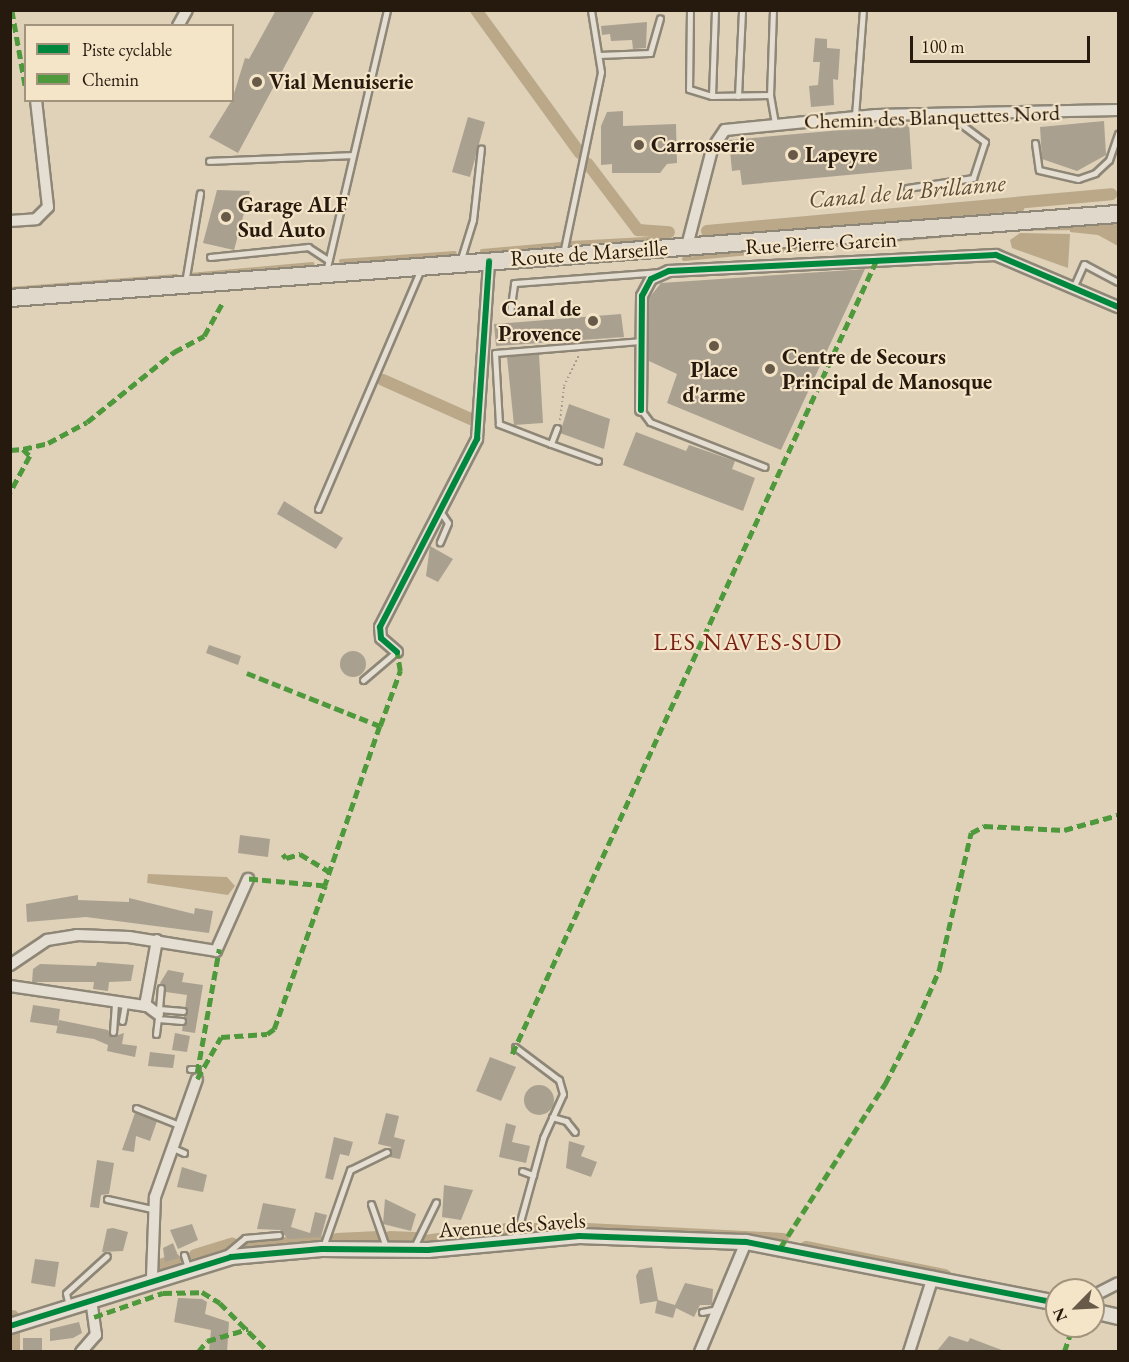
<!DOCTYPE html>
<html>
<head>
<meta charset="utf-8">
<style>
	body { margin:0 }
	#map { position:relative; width:1129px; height:1362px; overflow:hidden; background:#dfd2b9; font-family:"EB Garamond",serif }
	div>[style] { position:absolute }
	.water>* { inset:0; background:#baa889 }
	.stream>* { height:4px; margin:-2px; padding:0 2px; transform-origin:2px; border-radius:2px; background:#baa889 }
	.canal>* { height:12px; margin:-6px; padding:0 6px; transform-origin:6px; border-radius:6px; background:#baa889 }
	.building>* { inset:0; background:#aaa090 }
	.round { border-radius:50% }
	.path>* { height:2px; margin-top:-1px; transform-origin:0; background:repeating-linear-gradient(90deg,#a19b90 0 1.5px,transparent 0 4.5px) }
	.roads { filter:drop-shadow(2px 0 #8e8676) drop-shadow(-2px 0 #8e8676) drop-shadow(0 2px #8e8676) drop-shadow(0 -2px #8e8676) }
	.service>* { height:5px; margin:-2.5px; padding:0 2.5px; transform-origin:2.5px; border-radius:2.5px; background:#e5ded2 }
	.minor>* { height:10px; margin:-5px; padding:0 5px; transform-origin:5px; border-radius:5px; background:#e5ded2 }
	.tertiary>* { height:14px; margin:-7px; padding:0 7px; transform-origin:7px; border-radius:7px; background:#e5ded2 }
	.primary>* { height:16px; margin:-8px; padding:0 8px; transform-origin:8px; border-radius:8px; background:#e0d8cb }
	.quiet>* { height:4.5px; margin-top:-2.25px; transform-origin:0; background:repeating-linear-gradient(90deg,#4e993b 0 9px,transparent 0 13.5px) }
	.cycleway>* { height:6px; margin:-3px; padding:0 3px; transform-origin:3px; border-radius:3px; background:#00873e }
	.dots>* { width:16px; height:16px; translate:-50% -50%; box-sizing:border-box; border:3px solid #f4e4c8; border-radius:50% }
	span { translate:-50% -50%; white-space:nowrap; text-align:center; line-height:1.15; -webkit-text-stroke:4.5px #f4e4c8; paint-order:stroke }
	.poi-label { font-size:22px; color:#26190d; font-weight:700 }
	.left { translate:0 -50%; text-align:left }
	.right { translate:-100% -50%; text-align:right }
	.street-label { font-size:22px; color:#26190d }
	.water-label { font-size:24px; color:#5b4b37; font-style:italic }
	.neighbourhood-label { font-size:24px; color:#7a1f14; letter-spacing:1.5px }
	.frame { position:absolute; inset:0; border:12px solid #26190d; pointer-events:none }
	.legend { position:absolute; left:24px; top:24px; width:210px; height:78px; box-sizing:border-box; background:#f4e4c8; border:2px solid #a2937d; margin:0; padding:8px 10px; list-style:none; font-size:18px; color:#26190d }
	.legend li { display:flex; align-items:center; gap:12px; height:30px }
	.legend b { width:30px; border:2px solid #a2937d }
	.north { position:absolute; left:1045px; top:1278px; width:60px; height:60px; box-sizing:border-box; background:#f4e4c8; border:2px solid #a2937d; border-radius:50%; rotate:246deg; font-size:16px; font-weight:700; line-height:24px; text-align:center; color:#26190d }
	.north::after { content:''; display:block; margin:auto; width:21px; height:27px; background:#675a49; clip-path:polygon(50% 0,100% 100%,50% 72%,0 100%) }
	.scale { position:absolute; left:910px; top:36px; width:180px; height:27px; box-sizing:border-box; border:3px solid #26190d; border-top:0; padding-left:8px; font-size:18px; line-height:21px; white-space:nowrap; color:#26190d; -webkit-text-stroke:4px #f4e4c8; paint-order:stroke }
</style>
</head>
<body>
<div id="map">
	<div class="water">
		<div style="clip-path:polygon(1118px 222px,1118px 246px,1098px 235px,1070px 232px,1070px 225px)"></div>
		<div style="clip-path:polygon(1020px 233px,1070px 234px,1068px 268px,1012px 248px,1010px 240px)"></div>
		<div style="clip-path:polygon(148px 874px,227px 877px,235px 886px,228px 895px,147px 883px)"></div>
	</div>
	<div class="stream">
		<div style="left:1016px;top:229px;width:59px;rotate:-1deg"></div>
		<div style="left:711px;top:235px;width:312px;rotate:-4.8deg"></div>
		<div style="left:1022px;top:209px;width:7px;rotate:-82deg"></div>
		<div style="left:571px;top:243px;width:94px;rotate:-3deg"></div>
		<div style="left:482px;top:251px;width:79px;rotate:-5.1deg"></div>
		<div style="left:684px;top:259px;width:263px;rotate:-5.2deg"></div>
		<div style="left:341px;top:261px;width:114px;rotate:-4deg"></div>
		<div style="left:190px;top:275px;width:123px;rotate:-5.1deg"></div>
		<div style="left:10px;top:289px;width:167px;rotate:-4.5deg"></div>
	</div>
	<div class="canal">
		<div style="left:476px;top:10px;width:177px;rotate:54deg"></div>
		<div style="left:588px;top:164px;width:83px;rotate:52.9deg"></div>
		<div style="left:638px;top:230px;width:31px;rotate:4deg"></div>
		<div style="left:707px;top:231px;width:406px;rotate:-5.2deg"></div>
		<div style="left:383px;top:380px;width:96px;rotate:23.9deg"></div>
		<div style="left:522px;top:1229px;width:53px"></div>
		<div style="left:587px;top:1229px;width:196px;rotate:2.9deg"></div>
		<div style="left:390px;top:1237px;width:25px;rotate:2deg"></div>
		<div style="left:337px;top:1239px;width:42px;rotate:-2.7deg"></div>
		<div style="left:425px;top:1241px;width:84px;rotate:-8.2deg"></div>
		<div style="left:806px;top:1247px;width:142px;rotate:11.4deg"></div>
		<div style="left:241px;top:1249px;width:76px;rotate:-7.6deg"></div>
		<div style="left:195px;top:1255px;width:39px;rotate:-17deg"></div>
		<div style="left:163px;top:1264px;width:13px;rotate:-18deg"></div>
		<div style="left:13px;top:1316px;width:1px;rotate:90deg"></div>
		<div style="left:14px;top:1352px;width:19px;rotate:-90deg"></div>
	</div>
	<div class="building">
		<div style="clip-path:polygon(276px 10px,315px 10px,238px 153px,209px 137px,232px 100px,245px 58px,249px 59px)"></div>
		<div style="clip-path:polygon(647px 22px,646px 48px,633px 49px,632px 40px,611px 41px,610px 34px,602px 35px,601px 26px)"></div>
		<div style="clip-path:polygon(815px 38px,827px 39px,827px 48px,840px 49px,838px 80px,833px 79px,834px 105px,811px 107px,809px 86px,818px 85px,820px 62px,813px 62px)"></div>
		<div style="clip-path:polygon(623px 111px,623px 126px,676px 124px,677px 163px,667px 164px,660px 173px,612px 173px,612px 164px,601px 165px,601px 126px,607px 112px)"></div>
		<div style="clip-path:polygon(468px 117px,485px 122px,470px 177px,452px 172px)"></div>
		<div style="clip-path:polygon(1104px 121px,1106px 155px,1077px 171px,1042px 159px,1040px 127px)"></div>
		<div style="clip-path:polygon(909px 124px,912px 169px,742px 185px,740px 170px,732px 171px,729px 140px)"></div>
		<div style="clip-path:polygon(217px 190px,250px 191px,234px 250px,203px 243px)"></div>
		<div style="clip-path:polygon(865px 269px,781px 450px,667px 403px,677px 374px,649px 361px,649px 298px,661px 283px)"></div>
		<div style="clip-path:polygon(621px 314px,624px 337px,496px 346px,494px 324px)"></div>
		<div style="clip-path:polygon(539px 354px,543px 423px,514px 425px,507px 357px)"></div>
		<div style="clip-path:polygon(569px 404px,610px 419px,604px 449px,560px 433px)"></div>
		<div style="clip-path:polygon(636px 432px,686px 451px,689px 445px,735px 461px,732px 469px,755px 478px,743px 511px,623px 465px)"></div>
		<div style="clip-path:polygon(284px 501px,343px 538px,336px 549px,277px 514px)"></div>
		<div style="clip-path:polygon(430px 546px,453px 559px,438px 582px,426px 576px)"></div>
		<div style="clip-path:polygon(209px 645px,241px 656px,238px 665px,206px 653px)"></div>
		<div class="round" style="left:340px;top:651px;width:26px;height:26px"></div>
		<div style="clip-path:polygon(240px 835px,270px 839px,268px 857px,238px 853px)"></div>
		<div style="clip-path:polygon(78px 895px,78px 900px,129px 902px,129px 898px,194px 914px,195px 908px,213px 911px,209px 933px,86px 917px,27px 922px,26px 904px)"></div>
		<div style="clip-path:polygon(97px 962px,134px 965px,131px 981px,109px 982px,108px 991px,93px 989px,94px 982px,32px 982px,33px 969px,40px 964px,96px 966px)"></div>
		<div style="clip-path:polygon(168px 970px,184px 973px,182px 982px,203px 985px,195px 1033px,182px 1031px,187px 995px,166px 992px,160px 983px)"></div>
		<div style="clip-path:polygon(33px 1005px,60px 1009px,58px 1026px,30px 1022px)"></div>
		<div style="clip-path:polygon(59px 1020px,108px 1030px,112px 1037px,124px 1033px,122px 1044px,137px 1046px,135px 1057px,107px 1051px,108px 1045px,94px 1039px,56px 1033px)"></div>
		<div style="clip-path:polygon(175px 1033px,190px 1036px,187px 1052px,172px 1050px)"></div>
		<div style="clip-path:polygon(150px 1052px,175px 1055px,173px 1068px,148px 1066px)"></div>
		<div style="clip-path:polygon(490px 1057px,516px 1067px,501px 1101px,476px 1091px)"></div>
		<div class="round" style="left:524px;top:1085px;width:30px;height:30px"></div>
		<div style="clip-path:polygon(135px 1113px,157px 1121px,150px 1141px,136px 1136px,134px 1152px,122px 1150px)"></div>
		<div style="clip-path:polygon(386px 1113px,399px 1116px,394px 1137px,405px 1140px,400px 1159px,389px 1157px,391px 1147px,378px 1144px)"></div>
		<div style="clip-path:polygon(506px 1123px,516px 1126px,512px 1142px,530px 1146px,526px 1163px,499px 1157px)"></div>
		<div style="clip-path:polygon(334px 1137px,353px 1142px,349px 1156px,340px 1154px,333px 1180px,325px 1178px)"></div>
		<div style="clip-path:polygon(569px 1141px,585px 1146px,581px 1156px,597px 1162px,591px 1177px,566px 1168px)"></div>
		<div style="clip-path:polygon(97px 1160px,114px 1163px,109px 1194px,101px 1195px,99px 1208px,90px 1207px)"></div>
		<div style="clip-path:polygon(182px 1167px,207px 1175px,203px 1192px,177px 1187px)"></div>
		<div style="clip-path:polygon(444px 1185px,473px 1190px,461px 1220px,442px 1217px)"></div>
		<div style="clip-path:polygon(385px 1199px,416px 1214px,411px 1231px,383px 1224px)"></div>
		<div style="clip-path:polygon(263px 1203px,296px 1209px,291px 1227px,310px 1233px,315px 1212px,327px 1215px,321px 1237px,288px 1239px,280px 1230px,257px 1229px)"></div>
		<div style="clip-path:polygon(192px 1224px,198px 1240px,178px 1249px,170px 1230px)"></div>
		<div style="clip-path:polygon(113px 1228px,128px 1232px,123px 1251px,102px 1252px,107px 1229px)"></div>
		<div style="clip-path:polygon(173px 1243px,179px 1258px,165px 1262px,163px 1248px)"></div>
		<div style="clip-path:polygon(35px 1259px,59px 1262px,55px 1287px,31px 1283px)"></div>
		<div style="clip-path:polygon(652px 1267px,658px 1300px,675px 1305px,685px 1283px,713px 1289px,712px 1305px,700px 1305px,694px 1317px,676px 1308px,673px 1318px,655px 1313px,657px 1301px,640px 1304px,636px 1276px,639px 1270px)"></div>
		<div style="clip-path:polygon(178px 1298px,202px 1299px,207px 1302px,205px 1314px,229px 1322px,227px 1352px,209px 1352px,211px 1330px,174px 1322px)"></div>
		<div style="clip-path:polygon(79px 1322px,82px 1333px,73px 1338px,50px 1341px,50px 1329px)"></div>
		<div style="clip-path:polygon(949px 1336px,968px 1342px,970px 1338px,1007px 1352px,936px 1352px)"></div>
		<div style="clip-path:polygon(23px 1338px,42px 1338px,42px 1352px,23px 1352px)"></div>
	</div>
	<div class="path">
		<div style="left:560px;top:420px;width:34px;rotate:-83deg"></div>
		<div style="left:564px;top:386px;width:34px;rotate:-64deg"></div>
	</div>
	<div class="roads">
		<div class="service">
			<div style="left:690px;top:10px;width:79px;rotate:90.7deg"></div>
			<div style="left:689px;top:89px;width:24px;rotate:17deg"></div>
			<div style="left:712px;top:96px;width:58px;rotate:-1deg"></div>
			<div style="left:773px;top:10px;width:85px;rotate:92deg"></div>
			<div style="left:770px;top:95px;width:29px;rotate:80deg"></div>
			<div style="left:599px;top:55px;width:51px;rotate:-2.2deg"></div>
			<div style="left:650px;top:53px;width:36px;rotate:-74deg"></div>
			<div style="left:712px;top:96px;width:86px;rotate:-88deg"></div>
			<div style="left:738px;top:96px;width:86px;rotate:-87.3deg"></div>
			<div style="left:855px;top:116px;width:106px;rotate:-85.7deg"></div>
			<div style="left:1035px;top:143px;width:27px;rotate:82deg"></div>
			<div style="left:1039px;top:170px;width:40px;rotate:13deg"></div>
			<div style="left:1078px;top:179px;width:18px;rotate:-19deg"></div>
			<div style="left:1095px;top:173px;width:19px;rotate:-43deg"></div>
			<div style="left:1109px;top:160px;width:28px;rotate:-71deg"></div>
			<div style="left:209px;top:161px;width:143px;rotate:-2.4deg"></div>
			<div style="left:907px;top:188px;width:67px;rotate:-8.6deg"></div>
			<div style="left:973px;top:178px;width:38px;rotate:-72deg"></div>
			<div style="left:985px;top:142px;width:45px;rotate:-143.1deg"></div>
			<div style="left:563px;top:254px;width:186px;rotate:-78.2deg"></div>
			<div style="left:601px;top:72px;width:63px;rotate:-99.2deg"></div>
			<div style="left:210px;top:257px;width:99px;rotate:-5.8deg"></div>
			<div style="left:308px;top:247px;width:24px;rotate:33deg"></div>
			<div style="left:460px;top:262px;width:44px;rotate:-72.8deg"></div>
			<div style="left:473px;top:220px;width:72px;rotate:-83.7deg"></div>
			<div style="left:326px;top:272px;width:269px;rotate:-76.9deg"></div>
			<div style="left:185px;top:283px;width:91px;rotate:-80.5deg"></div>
			<div style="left:1074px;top:286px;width:24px;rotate:-66deg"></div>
			<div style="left:1084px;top:264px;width:38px;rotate:28deg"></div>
			<div style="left:510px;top:313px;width:30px;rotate:-82deg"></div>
			<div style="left:514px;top:283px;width:145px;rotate:-4.3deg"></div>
			<div style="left:641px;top:410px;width:15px;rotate:53deg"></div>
			<div style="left:650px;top:422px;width:123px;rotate:21.4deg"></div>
			<div style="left:557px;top:428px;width:17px;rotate:111deg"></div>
			<div style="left:551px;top:444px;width:50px;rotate:19.9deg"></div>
			<div style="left:551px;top:444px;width:56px;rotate:-159deg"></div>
			<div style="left:499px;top:424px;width:71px;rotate:-93.2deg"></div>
			<div style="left:495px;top:353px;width:145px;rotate:-4.7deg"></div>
			<div style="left:318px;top:509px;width:259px;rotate:-66.8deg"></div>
			<div style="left:440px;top:511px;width:14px;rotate:56deg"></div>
			<div style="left:448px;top:523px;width:21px;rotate:113deg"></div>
			<div style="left:363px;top:680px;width:43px;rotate:-40.3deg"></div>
			<div style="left:159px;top:1009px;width:21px;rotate:-85deg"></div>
			<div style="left:158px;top:1019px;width:24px;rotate:5deg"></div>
			<div style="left:122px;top:1021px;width:17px;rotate:-80deg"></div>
			<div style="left:113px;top:1032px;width:30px;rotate:-86deg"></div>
			<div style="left:156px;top:1034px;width:25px;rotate:-83deg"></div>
			<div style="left:159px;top:1009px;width:24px;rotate:5deg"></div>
			<div style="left:190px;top:1069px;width:7px"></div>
			<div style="left:136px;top:1108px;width:46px;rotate:21.6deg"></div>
			<div style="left:552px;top:1117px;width:15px;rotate:16deg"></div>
			<div style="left:566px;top:1121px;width:14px;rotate:51deg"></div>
			<div style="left:173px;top:1148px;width:12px;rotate:24deg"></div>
			<div style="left:522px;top:1171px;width:12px;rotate:20deg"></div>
			<div style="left:107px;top:1199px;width:46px;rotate:12.5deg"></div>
			<div style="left:371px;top:1204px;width:46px;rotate:70.8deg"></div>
			<div style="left:515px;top:1240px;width:106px;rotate:-74.6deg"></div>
			<div style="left:543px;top:1138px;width:48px;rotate:-65.6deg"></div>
			<div style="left:563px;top:1094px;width:15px;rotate:-106deg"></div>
			<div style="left:559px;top:1080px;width:55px;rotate:-143.1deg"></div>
			<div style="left:323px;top:1247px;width:82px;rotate:-70.7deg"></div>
			<div style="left:350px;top:1170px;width:41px;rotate:-25.9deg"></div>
			<div style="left:413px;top:1249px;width:52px;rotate:-63.9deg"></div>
			<div style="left:226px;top:1254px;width:25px;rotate:-40deg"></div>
			<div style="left:245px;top:1238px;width:34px;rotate:-5deg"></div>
			<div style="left:184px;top:1255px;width:13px;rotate:72deg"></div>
			<div style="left:69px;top:1306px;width:13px;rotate:-103deg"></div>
			<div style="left:66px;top:1293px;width:55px;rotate:-42.1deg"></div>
			<div style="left:702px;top:1312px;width:15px;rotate:-11deg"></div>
		</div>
		<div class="minor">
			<div style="left:178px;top:26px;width:18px;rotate:-61deg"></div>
			<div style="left:10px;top:221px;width:26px;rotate:-4deg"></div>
			<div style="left:36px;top:219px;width:17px;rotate:-45deg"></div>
			<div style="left:48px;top:207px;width:108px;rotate:-96.4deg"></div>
			<div style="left:687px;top:246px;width:100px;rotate:-75.5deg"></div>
			<div style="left:712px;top:149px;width:23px;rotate:-56deg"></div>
			<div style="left:725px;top:130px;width:152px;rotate:-5.7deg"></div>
			<div style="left:876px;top:115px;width:242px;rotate:-1.2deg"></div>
			<div style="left:641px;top:410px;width:114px;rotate:-89.5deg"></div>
			<div style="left:642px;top:296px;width:19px;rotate:-62deg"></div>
			<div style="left:651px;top:279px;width:20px;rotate:-24deg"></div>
			<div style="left:669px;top:271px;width:327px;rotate:-2.8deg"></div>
			<div style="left:996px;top:255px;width:133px;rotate:23.1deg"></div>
			<div style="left:397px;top:652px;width:21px;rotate:-139deg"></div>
			<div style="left:381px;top:638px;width:11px;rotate:-95deg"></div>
			<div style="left:380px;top:627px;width:212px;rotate:-62.7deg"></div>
			<div style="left:477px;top:439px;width:178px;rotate:-86.1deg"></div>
			<div style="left:10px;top:965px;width:45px;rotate:-34deg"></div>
			<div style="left:47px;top:940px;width:30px;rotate:-9deg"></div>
			<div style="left:77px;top:935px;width:52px;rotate:2.2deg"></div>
			<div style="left:129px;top:937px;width:88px;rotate:9.1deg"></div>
			<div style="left:216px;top:951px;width:79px;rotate:-66deg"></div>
			<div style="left:10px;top:986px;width:136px;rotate:8.4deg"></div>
			<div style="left:145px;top:1006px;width:67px;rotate:-79.7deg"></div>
			<div style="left:146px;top:1005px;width:15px;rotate:37deg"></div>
			<div style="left:152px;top:1277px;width:80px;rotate:-87.9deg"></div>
			<div style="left:155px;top:1197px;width:125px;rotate:-70.4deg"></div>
			<div style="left:1093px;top:1296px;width:28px;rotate:-27deg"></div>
			<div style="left:81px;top:1352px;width:23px;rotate:-49deg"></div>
			<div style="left:96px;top:1335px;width:35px;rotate:-98deg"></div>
			<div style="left:700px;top:1352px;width:119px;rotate:-67.3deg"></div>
			<div style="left:909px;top:1352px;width:79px;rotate:-72.3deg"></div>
		</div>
		<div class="tertiary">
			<div style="left:1093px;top:1311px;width:26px;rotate:13deg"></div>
			<div style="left:10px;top:1326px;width:232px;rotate:-17.3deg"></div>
			<div style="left:231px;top:1257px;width:91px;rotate:-5deg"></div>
			<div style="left:322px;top:1249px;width:106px;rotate:0.5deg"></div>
			<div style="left:428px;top:1250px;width:152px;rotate:-5.3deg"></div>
			<div style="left:579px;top:1236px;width:167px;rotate:2.1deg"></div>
			<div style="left:746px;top:1242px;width:317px;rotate:11.1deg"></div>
		</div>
		<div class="primary">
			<div style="left:10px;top:298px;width:1111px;rotate:-4.34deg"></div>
		</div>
	</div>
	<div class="quiet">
		<div style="left:12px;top:10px;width:80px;rotate:80deg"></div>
		<div style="left:23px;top:449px;width:26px;rotate:-13deg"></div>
		<div style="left:48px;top:443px;width:44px;rotate:-28.3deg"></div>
		<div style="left:87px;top:422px;width:112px;rotate:-38.8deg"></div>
		<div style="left:174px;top:352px;width:34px;rotate:-28deg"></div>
		<div style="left:204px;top:336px;width:37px;rotate:-61deg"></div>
		<div style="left:10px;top:450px;width:13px;rotate:-4deg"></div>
		<div style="left:23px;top:449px;width:10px;rotate:45deg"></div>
		<div style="left:30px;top:456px;width:42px;rotate:118.4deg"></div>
		<div style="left:247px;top:673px;width:143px;rotate:21.7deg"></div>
		<div style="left:380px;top:726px;width:169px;rotate:109deg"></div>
		<div style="left:325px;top:886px;width:77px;rotate:-174.8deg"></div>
		<div style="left:380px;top:726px;width:59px;rotate:-70deg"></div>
		<div style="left:400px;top:671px;width:19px;rotate:-99deg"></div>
		<div style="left:283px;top:854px;width:5px;rotate:53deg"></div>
		<div style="left:286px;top:858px;width:15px;rotate:-16deg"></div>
		<div style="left:300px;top:854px;width:35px;rotate:31deg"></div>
		<div style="left:512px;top:1054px;width:875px;rotate:-65.34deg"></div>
		<div style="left:197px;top:1073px;width:126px;rotate:-79.9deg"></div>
		<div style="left:197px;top:1079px;width:48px;rotate:-60.3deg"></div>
		<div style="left:221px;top:1037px;width:46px;rotate:-3.7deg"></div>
		<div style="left:267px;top:1034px;width:9px;rotate:-36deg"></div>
		<div style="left:274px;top:1029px;width:152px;rotate:-70.4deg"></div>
		<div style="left:780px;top:1248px;width:195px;rotate:-57.4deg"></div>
		<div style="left:885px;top:1084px;width:71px;rotate:-63.1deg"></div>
		<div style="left:917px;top:1021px;width:56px;rotate:-66.7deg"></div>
		<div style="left:939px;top:970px;width:141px;rotate:-76.9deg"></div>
		<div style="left:971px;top:833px;width:15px;rotate:-28deg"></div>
		<div style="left:984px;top:826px;width:80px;rotate:2.9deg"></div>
		<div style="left:1064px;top:830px;width:56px;rotate:-15.5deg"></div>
		<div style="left:94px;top:1317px;width:73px;rotate:-19.2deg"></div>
		<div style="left:163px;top:1293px;width:39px;rotate:-1deg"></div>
		<div style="left:202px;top:1292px;width:21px;rotate:31deg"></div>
		<div style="left:220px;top:1303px;width:69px;rotate:45deg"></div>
		<div style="left:198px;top:1352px;width:14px;rotate:-51deg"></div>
		<div style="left:207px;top:1341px;width:43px;rotate:-16.3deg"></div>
		<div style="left:1064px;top:1352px;width:28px;rotate:-71deg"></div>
	</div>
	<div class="cycleway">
		<div style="left:641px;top:410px;width:114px;rotate:-89.5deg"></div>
		<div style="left:642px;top:296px;width:19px;rotate:-62deg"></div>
		<div style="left:651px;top:279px;width:20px;rotate:-24deg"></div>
		<div style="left:669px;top:271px;width:327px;rotate:-2.8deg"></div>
		<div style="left:996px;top:255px;width:133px;rotate:23.1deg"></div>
		<div style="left:397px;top:652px;width:21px;rotate:-139deg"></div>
		<div style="left:381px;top:638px;width:11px;rotate:-95deg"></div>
		<div style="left:380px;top:627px;width:212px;rotate:-62.7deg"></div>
		<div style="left:477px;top:439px;width:178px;rotate:-86.1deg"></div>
		<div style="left:10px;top:1326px;width:232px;rotate:-17.3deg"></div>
		<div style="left:231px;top:1257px;width:91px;rotate:-5deg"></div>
		<div style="left:322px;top:1249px;width:106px;rotate:0.5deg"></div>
		<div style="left:428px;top:1250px;width:152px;rotate:-5.3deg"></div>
		<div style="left:579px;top:1236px;width:167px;rotate:2.1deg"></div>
		<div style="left:746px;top:1242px;width:317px;rotate:11.1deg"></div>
	</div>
	<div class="dots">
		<div style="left:257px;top:82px;background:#675a49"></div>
		<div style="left:639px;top:145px;background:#675a49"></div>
		<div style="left:793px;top:155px;background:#675a49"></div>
		<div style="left:226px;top:217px;background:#675a49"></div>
		<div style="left:593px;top:321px;background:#675a49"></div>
		<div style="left:714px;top:346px;background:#675a49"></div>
		<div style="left:770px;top:369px;background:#675a49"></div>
	</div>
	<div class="poi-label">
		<span class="left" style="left:269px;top:82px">Vial Menuiserie</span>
		<span class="left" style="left:651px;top:145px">Carrosserie</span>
		<span class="left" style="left:805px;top:155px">Lapeyre</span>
		<span class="left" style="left:238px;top:217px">Garage ALF<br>Sud Auto</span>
		<span class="right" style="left:581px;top:321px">Canal de<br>Provence</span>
		<span class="left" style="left:782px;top:369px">Centre de Secours<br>Principal de Manosque</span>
		<span style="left:714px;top:382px">Place<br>d'arme</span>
	</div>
	<div class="street-label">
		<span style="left:932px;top:117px;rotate:-2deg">Chemin des Blanquettes Nord</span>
		<span style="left:821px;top:243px;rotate:-3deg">Rue Pierre Garcin</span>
		<span style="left:589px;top:253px;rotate:-4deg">Route de Marseille</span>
		<span style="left:512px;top:1225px;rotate:-4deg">Avenue des Savels</span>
	</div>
	<div class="water-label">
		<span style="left:907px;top:191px;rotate:-5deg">Canal de la Brillanne</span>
	</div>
	<div class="neighbourhood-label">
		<span style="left:748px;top:642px">LES NAVES-SUD</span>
	</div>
	<div class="frame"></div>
	<ul class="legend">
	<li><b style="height:8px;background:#00873e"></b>Piste cyclable</li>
	<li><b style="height:8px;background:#4e993b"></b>Chemin</li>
	</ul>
	<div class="north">N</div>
	<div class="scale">100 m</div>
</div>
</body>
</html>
